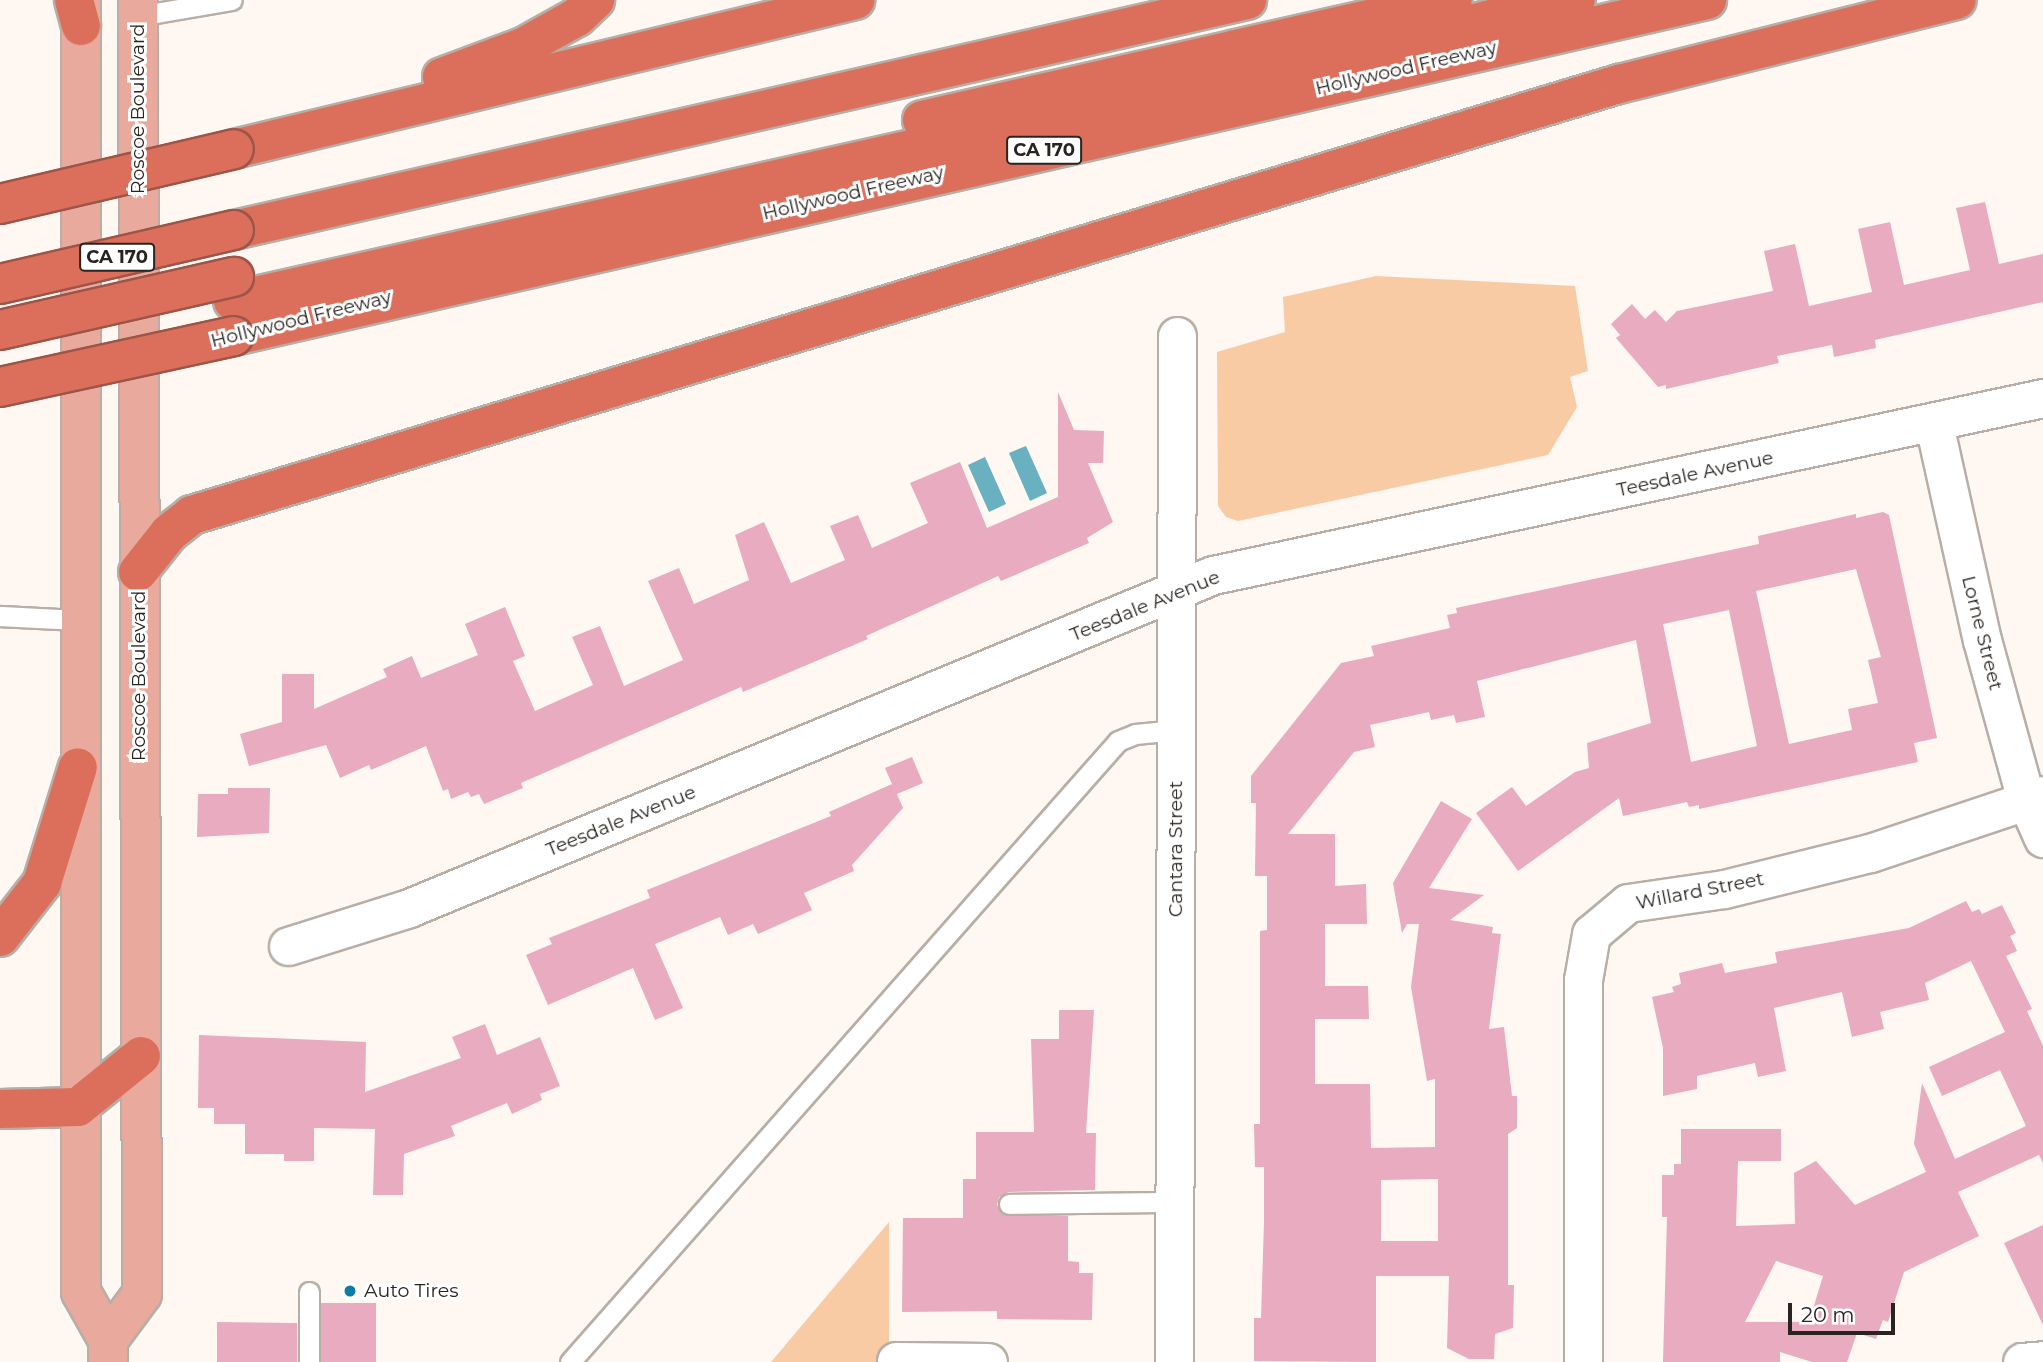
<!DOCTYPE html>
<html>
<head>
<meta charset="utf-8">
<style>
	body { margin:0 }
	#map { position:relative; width:2043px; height:1362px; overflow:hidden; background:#fef7f2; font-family:Montserrat,sans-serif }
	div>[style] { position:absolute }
	.green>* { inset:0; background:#f8cba4 }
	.water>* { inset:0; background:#69b0c1 }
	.building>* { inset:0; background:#e8abbf }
	.roads { filter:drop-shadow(2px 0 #b8aea5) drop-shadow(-2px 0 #b8aea5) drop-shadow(0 2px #b8aea5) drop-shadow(0 -2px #b8aea5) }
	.lane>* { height:19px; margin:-9.5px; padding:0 9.5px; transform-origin:9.5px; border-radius:9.5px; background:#fff }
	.street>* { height:37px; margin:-18.5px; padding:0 18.5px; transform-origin:18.5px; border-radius:18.5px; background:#fff }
	.primary>* { height:38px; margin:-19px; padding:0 19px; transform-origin:19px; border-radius:19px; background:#e9a99d }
	.highway>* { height:38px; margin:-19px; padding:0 19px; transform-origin:19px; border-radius:19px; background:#db6f5c }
	.bridges { filter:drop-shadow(2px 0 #9c5547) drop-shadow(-2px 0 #9c5547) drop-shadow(0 2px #9c5547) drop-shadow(0 -2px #9c5547) }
	.highway-bridge>* { height:38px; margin:-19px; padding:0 19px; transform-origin:19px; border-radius:19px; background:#db6f5c }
	.dots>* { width:19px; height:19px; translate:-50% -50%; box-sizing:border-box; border:4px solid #fff; border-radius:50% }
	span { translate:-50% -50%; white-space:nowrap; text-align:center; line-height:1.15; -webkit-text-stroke:6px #fff; paint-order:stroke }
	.shield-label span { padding:2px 5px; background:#fff; border:2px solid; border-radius:5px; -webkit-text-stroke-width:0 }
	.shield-label { font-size:18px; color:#282420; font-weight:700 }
	.street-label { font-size:19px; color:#282420 }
	.poi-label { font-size:19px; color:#282420 }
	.left { translate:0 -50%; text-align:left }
	.scale { position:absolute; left:1788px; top:1303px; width:107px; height:32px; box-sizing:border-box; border:4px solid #282420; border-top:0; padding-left:9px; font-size:21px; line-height:24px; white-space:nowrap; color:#282420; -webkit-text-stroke:5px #fff; paint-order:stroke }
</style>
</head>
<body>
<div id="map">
	<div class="green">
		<div style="clip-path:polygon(1376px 276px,1575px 286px,1588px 371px,1570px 377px,1577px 407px,1548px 455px,1238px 521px,1226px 517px,1218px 506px,1217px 352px,1285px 332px,1283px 297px)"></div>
		<div style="clip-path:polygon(889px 1222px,889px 1362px,771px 1362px)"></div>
	</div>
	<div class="water">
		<div style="clip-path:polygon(1026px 446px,1047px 493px,1030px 501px,1009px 453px)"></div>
		<div style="clip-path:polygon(985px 457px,1006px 504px,989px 512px,968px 465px)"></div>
	</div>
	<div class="building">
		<div style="clip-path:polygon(1985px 202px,1999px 264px,2043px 254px,2043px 302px,1875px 340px,1876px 348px,1834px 357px,1832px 345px,1777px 356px,1779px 363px,1666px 389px,1666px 385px,1658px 387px,1616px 338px,1620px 335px,1611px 324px,1632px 304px,1645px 319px,1655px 310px,1666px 322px,1677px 311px,1773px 291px,1764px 251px,1795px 244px,1809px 306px,1872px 292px,1858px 229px,1890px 222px,1904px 285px,1970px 270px,1956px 208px)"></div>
		<div style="clip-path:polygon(1058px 392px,1074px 430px,1104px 431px,1103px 463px,1088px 463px,1113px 522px,1087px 538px,1089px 543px,1001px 581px,998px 576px,866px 636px,868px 639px,743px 692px,741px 687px,521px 783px,523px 788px,484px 804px,479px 794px,471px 797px,468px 792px,451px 799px,448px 789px,443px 791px,426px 746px,371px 770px,369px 765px,340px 778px,326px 745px,249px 766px,240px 734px,282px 722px,282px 674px,314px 674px,314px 709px,387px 677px,383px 669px,412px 656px,421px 678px,478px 655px,465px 624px,505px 607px,525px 656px,513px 661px,535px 711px,593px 685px,572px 637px,600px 626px,624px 686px,683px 660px,648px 581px,679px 568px,694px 604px,749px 580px,735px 535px,764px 522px,791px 583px,845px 560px,830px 526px,858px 515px,872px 548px,928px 523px,910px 483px,960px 462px,987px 528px,1058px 497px)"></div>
		<div style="clip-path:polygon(evenodd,1883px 512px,1889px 515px,1937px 738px,1914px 743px,1918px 762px,1699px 809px,1699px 805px,1689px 807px,1687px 802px,1623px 816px,1619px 798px,1518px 871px,1476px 813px,1512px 787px,1526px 806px,1575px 772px,1589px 768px,1587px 743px,1651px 723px,1636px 640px,1477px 681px,1485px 717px,1456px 723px,1454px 715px,1431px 720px,1429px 712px,1370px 725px,1375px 747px,1354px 752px,1288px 834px,1335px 834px,1335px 886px,1366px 884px,1367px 924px,1325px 924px,1325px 986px,1368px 986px,1369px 1019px,1315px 1019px,1315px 1084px,1370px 1084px,1371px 1148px,1435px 1147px,1435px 1079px,1427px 1081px,1411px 987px,1419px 924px,1407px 924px,1402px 933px,1393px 883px,1441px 801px,1472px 819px,1429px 888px,1484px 895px,1450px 920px,1493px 927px,1492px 933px,1501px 934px,1489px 1029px,1504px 1027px,1512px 1096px,1517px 1096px,1517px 1128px,1508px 1134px,1508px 1285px,1514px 1285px,1513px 1328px,1495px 1334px,1494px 1359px,1469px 1359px,1447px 1348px,1449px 1276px,1376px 1276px,1376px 1362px,1254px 1361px,1254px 1318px,1261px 1318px,1264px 1222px,1264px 1167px,1255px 1167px,1254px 1124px,1260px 1124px,1260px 931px,1267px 930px,1267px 876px,1255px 876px,1256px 803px,1251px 803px,1251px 776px,1341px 663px,1374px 656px,1371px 646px,1450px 628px,1447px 615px,1457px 613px,1456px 608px,1759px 544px,1758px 536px,1856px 514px,1856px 518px,1883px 512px,1856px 569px,1881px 657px,1868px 660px,1878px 703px,1848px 709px,1852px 730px,1789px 744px,1756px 591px,1856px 569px,1883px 512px,1729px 610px,1757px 746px,1691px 762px,1663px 624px,1729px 610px,1883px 512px,1438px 1179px,1438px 1241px,1381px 1241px,1381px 1180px,1438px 1179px)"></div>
		<div style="clip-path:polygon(912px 757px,923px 783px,897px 794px,903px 808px,852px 865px,854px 871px,804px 893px,812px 910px,758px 934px,753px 924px,728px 935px,720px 917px,655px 944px,683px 1008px,655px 1020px,633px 968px,548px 1005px,526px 955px,552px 944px,549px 938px,650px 898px,647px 890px,831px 816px,829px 812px,892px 784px,885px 768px)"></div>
		<div style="clip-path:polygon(228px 788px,270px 788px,269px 833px,197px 837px,198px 794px,228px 794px)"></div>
		<div style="clip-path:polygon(evenodd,1966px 901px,1972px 912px,1979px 909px,1982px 914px,2002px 905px,2016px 933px,2010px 936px,2017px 951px,2006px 956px,2032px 1009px,2027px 1011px,2043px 1046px,2043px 1163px,2039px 1155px,1958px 1192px,1979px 1236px,1904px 1272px,1888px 1322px,1883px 1320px,1876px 1339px,1857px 1333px,1847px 1362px,1812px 1362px,1780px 1352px,1780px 1362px,1663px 1362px,1667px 1217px,1662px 1217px,1662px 1175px,1674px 1175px,1674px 1164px,1681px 1164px,1681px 1129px,1781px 1129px,1781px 1161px,1738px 1161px,1736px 1226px,1795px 1224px,1794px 1173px,1816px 1161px,1855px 1205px,1926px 1172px,1914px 1144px,1922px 1083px,1955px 1159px,2026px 1126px,2000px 1070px,1942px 1096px,1929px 1067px,2005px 1032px,1971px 961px,1925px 983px,1929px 1000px,1880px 1012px,1884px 1029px,1852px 1037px,1842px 992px,1774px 1008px,1786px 1071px,1758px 1077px,1755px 1063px,1697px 1076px,1697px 1089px,1663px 1096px,1663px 1048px,1652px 997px,1674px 992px,1672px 987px,1681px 984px,1679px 973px,1722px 963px,1725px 973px,1777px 963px,1775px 952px,1909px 928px,1966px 901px,1776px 1261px,1823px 1276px,1809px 1322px,1745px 1322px,1776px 1261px)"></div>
		<div style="clip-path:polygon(1059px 1010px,1094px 1010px,1086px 1133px,1096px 1133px,1095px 1190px,1009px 1192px,999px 1197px,997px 1205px,1008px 1216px,1068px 1216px,1068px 1261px,1079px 1262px,1079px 1273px,1093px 1273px,1092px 1320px,997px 1319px,997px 1311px,902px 1312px,903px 1218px,963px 1218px,963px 1179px,976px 1179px,976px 1132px,1034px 1132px,1031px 1039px,1059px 1039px)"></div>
		<div style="clip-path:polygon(485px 1024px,497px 1055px,540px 1037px,560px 1086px,540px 1094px,542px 1100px,512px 1114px,507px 1103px,451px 1126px,455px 1136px,404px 1154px,403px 1195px,373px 1195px,375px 1129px,314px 1128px,314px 1161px,284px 1161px,284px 1154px,245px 1154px,245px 1124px,214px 1124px,214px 1108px,198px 1108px,199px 1035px,366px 1042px,365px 1092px,461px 1058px,452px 1037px)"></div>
		<div style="clip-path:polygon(2043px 1225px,2043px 1325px,2004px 1243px)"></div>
		<div style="clip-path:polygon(321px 1303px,376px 1303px,376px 1362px,321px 1362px)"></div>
		<div style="clip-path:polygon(217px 1322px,297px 1323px,297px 1362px,217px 1362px)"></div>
	</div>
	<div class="roads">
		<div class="lane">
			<div style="left:138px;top:16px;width:95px;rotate:-9.7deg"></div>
			<div style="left:0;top:616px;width:78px;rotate:2.9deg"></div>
			<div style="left:1009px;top:1204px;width:165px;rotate:-0.7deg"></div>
			<div style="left:309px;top:1362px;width:70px;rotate:-90deg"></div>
			<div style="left:570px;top:1362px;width:828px;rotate:-48.57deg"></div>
			<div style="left:1118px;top:741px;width:18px;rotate:-22deg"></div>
			<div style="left:1135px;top:734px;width:42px;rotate:-5.4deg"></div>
		</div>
		<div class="street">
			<div style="left:1934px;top:424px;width:221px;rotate:77.5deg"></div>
			<div style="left:1982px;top:640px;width:166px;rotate:74.6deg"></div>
			<div style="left:2026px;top:800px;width:42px;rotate:65.9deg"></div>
			<div style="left:288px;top:946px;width:127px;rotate:-17.4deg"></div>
			<div style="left:409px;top:908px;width:870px;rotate:-22.5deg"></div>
			<div style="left:1213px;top:575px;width:849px;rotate:-12.04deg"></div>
			<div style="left:896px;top:1361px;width:92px;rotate:0.6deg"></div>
			<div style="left:1174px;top:1362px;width:1026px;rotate:-89.83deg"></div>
			<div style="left:1583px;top:1362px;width:382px;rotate:-90deg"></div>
			<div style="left:1583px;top:980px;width:47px;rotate:-80.1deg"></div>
			<div style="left:1591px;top:934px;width:48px;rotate:-40deg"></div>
			<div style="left:1628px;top:903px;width:97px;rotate:-8.3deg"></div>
			<div style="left:1724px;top:889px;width:150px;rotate:-13.9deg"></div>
			<div style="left:1870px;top:853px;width:182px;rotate:-18.5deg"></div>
			<div style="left:2022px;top:1362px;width:21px;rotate:-5deg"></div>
		</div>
		<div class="primary">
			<div style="left:81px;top:0;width:1292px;rotate:90deg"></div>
			<div style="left:81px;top:1292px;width:55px;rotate:60.6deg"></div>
			<div style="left:108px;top:1340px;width:22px;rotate:90deg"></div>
			<div style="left:108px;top:1340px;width:57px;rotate:-53.5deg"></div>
			<div style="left:142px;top:1294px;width:1294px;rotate:-90.18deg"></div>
		</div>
		<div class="highway">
			<div style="left:74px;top:0;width:27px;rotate:75deg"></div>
			<div style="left:442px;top:77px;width:86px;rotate:-20.3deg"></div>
			<div style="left:523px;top:47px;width:62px;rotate:-29.1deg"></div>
			<div style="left:577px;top:17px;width:25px;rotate:-43deg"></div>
			<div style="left:922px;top:120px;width:544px;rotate:-12.73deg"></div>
			<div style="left:234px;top:149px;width:639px;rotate:-13.49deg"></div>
			<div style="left:234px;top:230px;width:1039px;rotate:-12.79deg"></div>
			<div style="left:233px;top:301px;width:1376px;rotate:-12.63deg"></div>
			<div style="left:234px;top:336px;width:1511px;rotate:-12.85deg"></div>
			<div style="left:138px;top:572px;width:50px;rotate:-51.5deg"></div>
			<div style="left:169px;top:533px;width:29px;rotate:-38deg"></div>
			<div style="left:192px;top:515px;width:1491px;rotate:-16.81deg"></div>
			<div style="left:1619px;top:84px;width:348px;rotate:-14deg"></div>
			<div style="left:0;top:937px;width:68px;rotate:-52.1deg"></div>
			<div style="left:42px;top:883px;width:121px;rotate:-72.8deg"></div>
			<div style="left:0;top:1109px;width:78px;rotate:-1.5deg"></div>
			<div style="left:78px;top:1107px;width:81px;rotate:-39deg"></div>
		</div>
	</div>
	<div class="bridges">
		<div class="highway-bridge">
			<div style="left:0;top:204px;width:240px;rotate:-13.2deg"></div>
			<div style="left:0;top:284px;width:240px;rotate:-13deg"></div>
			<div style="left:0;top:330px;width:240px;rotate:-12.8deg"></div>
			<div style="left:0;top:387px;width:239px;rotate:-12.3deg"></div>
		</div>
	</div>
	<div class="dots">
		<div style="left:350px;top:1291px;background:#107ba5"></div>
	</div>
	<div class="shield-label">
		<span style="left:1044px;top:150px">CA 170</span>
		<span style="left:117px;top:257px">CA 170</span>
	</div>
	<div class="street-label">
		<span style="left:1406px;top:68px;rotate:-13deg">Hollywood Freeway</span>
		<span style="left:138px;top:109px;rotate:-90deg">Roscoe Boulevard</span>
		<span style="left:853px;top:193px;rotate:-13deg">Hollywood Freeway</span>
		<span style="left:301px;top:319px;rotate:-14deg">Hollywood Freeway</span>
		<span style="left:1695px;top:474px;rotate:-12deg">Teesdale Avenue</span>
		<span style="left:1145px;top:606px;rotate:-22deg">Teesdale Avenue</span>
		<span style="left:1982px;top:633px;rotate:76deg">Lorne Street</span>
		<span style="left:139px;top:676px;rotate:-90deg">Roscoe Boulevard</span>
		<span style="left:621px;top:821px;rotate:-22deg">Teesdale Avenue</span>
		<span style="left:1176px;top:849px;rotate:-90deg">Cantara Street</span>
		<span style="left:1700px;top:891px;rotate:-11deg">Willard Street</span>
	</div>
	<div class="poi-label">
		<span class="left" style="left:364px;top:1291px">Auto Tires</span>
	</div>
	<div class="scale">20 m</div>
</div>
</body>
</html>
